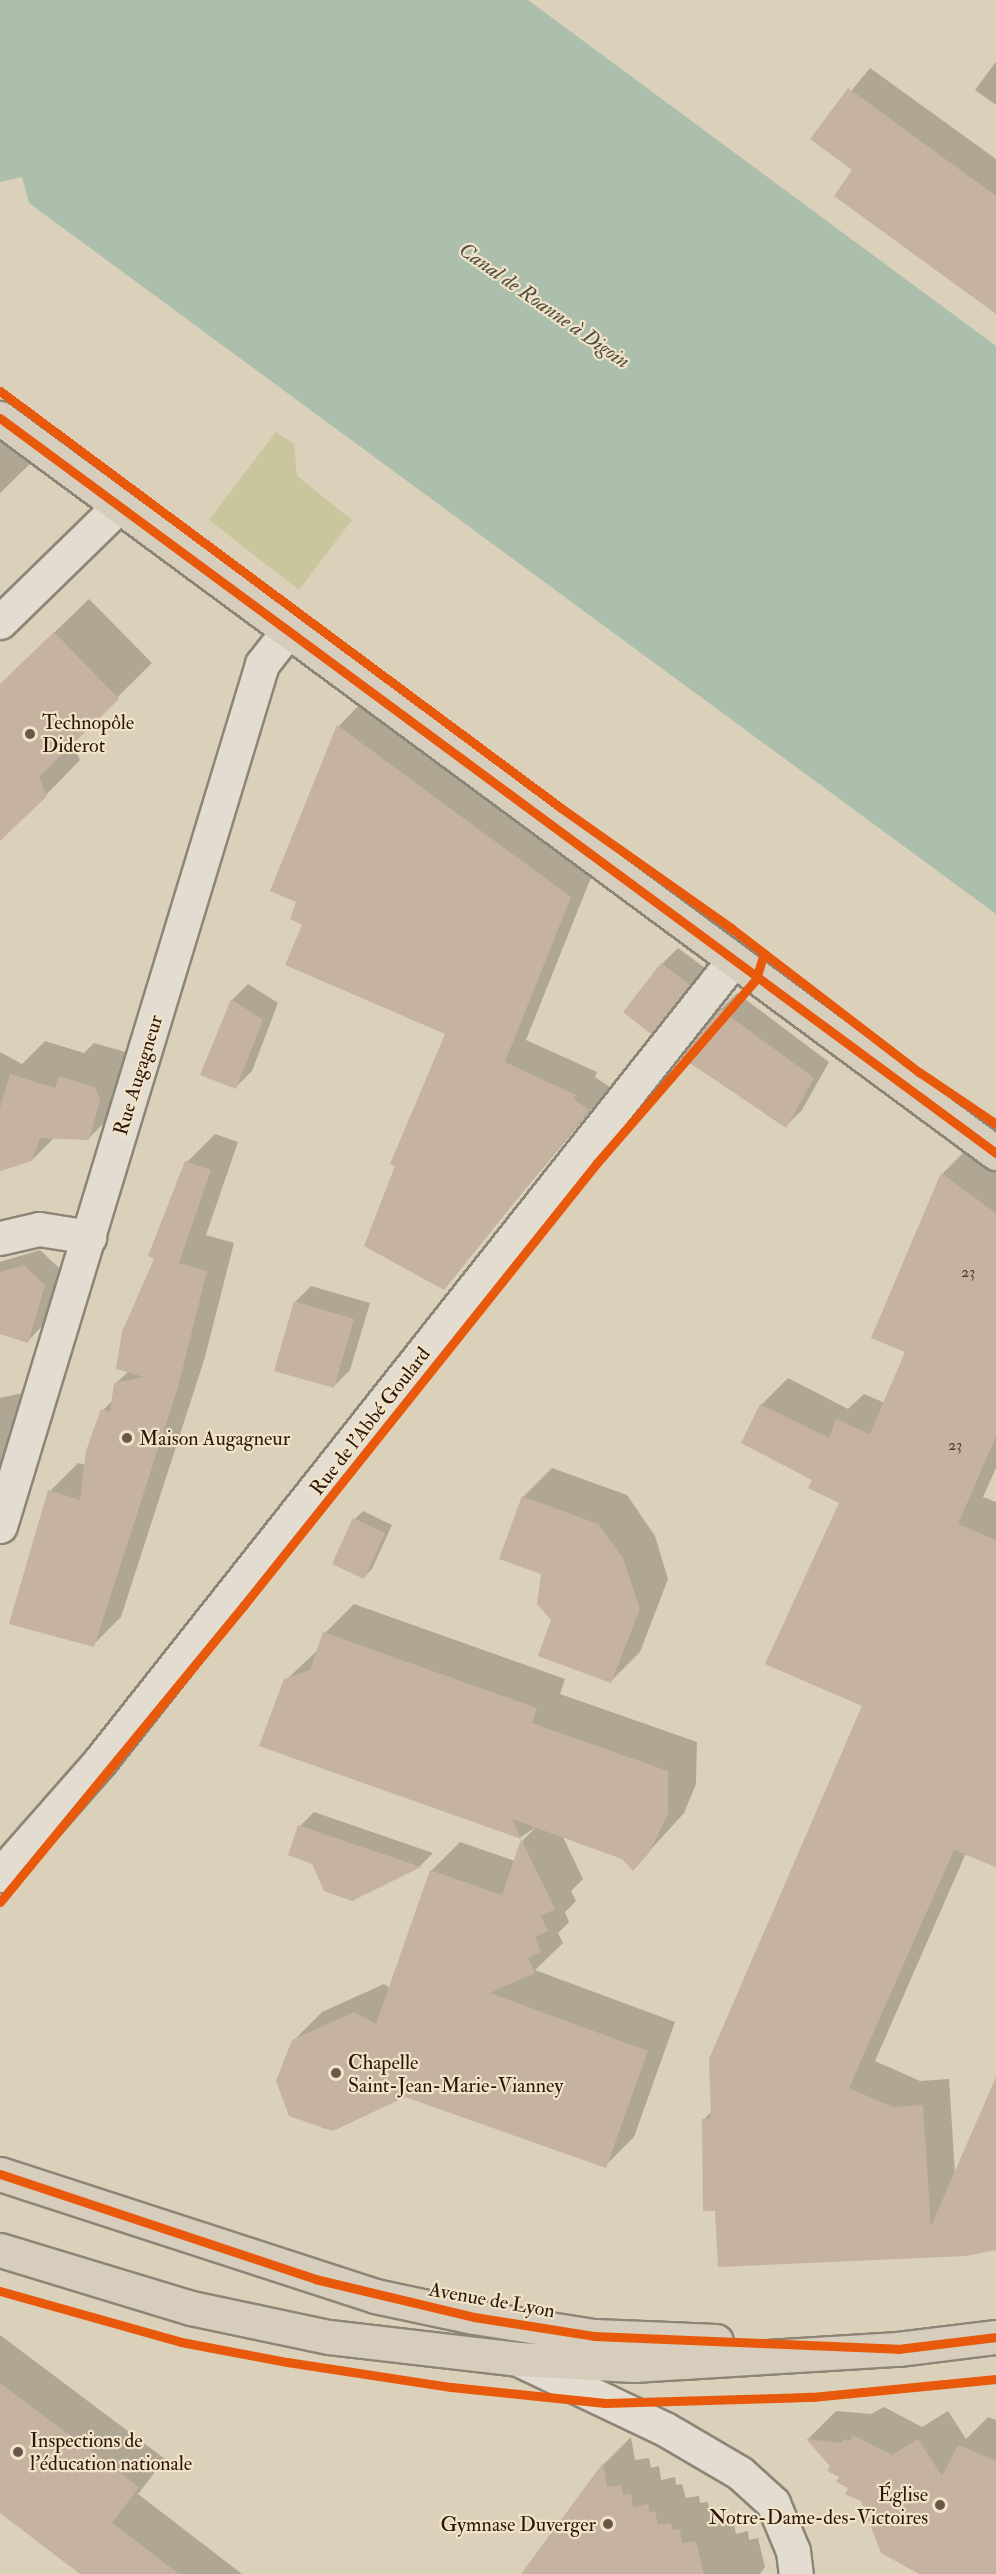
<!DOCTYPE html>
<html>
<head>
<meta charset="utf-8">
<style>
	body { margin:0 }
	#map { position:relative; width:996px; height:2574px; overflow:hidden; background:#dbd0b9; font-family:"IM FELL Double Pica",serif }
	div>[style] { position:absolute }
	.green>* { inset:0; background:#c9c59d }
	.water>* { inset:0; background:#abbfac }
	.shadow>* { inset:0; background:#0003 }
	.building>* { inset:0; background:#c5b2a0 }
	.roads { filter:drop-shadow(2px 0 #8d8576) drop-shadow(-2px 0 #8d8576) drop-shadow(0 2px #8d8576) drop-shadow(0 -2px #8d8576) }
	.minor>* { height:33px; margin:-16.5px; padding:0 16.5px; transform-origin:16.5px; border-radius:16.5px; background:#e3ddd1 }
	.major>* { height:33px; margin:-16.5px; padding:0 16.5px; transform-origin:16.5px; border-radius:16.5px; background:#d7cdbc }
	.cycleway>* { height:9px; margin:-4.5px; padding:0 4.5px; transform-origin:4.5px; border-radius:4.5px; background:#e8590c }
	.dots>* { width:16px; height:16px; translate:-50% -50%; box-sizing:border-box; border:3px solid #f1e3c8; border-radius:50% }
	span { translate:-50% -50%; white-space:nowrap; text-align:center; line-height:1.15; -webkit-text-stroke:4.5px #f1e3c8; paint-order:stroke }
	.number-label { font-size:16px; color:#523d31 }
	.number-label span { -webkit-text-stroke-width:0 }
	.poi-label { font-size:20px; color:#2b160c }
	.left { translate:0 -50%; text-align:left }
	.right { translate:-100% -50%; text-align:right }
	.street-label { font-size:20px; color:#2b160c }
	.water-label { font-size:21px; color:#514f42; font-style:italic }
</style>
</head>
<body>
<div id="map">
	<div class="green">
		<div style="clip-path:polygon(276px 432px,294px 444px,297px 476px,352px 520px,299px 590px,209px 520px)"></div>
	</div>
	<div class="water">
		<div style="clip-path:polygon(0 0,528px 0,996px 346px,996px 914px,29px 203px,22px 177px,0 182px)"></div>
	</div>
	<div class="shadow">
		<div style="clip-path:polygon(995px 63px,996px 63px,996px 105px,975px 90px)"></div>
		<div style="clip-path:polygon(870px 68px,996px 159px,996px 313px,854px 170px,812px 139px)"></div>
		<div style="clip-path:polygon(0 439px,32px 462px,0 493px)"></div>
		<div style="clip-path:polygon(89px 599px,152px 663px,72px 742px,80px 760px,46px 795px,0 827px,0 685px)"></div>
		<div style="clip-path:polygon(360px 704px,592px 875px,526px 1040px,597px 1072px,595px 1077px,610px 1087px,443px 1288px,447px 1033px,304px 925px,298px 902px,339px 726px)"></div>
		<div style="clip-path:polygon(678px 948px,705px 968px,651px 1032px,662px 964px)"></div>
		<div style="clip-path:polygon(248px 984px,278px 1003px,252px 1071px,236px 1087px,232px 1000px)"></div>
		<div style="clip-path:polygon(737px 993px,829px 1062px,802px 1110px,786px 1126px,721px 1009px)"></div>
		<div style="clip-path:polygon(45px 1041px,84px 1053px,94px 1043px,129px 1053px,122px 1105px,88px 1139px,54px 1138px,32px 1160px,0 1169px,0 1052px,22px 1064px)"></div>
		<div style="clip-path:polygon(215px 1134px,238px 1142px,206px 1235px,234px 1243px,205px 1357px,121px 1617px,93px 1645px,50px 1491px,78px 1463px,86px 1465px,103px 1410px,113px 1400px,115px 1384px,129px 1371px,156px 1258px,187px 1162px)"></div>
		<div style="clip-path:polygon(969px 1147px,996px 1167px,996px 1468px,983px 1497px,996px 1502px,996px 1866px,966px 1853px,875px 2061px,920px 2081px,949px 2079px,955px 2174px,996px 2080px,996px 2248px,716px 2209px,703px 2120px,712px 2111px,864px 1706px,841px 1503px,814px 1479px,743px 1442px,761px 1405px,788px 1378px,848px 1409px,864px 1394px,885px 1403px,907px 1351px,873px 1337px,943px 1173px)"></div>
		<div style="clip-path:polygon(40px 1250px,60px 1269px,43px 1325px,28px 1341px,0 1333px,0 1262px)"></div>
		<div style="clip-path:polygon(311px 1286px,370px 1303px,350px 1370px,334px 1386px,295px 1302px)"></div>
		<div style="clip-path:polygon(23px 1393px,0 1470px,0 1398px)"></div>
		<div style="clip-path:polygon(552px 1468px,627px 1495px,655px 1536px,668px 1579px,640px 1652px,611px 1681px,553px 1620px,523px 1497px)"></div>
		<div style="clip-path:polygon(363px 1511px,392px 1525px,372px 1569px,364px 1577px,355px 1519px)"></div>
		<div style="clip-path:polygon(354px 1604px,565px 1679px,560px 1694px,697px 1742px,696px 1784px,684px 1813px,633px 1869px,623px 1858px,562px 1835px,583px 1879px,571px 1891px,576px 1901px,565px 1912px,569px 1922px,558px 1933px,563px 1943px,535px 1970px,675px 2022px,634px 2137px,605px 2166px,405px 2095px,326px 2129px,290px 2115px,293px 2041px,322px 2012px,384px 1984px,390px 1988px,431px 1871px,460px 1842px,515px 1861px,523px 1840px,536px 1827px,521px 1837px,261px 1745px,286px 1680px,319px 1649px,325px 1633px)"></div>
		<div style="clip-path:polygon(314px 1812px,433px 1853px,420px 1866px,352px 1899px,300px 1826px)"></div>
		<div style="clip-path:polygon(0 2335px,165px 2459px,138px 2494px,242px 2574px,82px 2574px,0 2512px)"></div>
		<div style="clip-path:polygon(884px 2407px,922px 2427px,948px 2411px,966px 2439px,988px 2417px,996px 2420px,996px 2574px,928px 2574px,808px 2439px,836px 2411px,871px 2414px)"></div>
		<div style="clip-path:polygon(631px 2437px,635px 2460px,649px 2458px,651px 2468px,659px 2466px,661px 2480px,675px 2477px,676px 2485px,682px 2484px,686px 2498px,699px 2496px,700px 2503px,708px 2502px,710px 2516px,724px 2514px,726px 2521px,733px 2520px,736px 2534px,748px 2531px,749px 2540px,758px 2538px,765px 2567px,760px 2574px,523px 2574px,604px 2464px)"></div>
	</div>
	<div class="building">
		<div style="clip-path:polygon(848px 88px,996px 196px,996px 314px,834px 196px,852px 170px,810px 139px)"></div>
		<div style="clip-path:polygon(54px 632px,119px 699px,39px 777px,47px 796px,0 841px,0 684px)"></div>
		<div style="clip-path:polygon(337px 725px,571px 897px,505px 1062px,576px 1095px,574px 1099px,589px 1110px,444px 1290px,364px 1246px,395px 1166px,390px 1164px,445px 1034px,285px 965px,302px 925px,290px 919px,296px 902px,270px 891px)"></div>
		<div style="clip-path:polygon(661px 963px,690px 985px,651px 1034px,623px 1012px)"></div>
		<div style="clip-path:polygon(231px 999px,263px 1020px,236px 1089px,200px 1075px)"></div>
		<div style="clip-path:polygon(719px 1008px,814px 1078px,786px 1128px,681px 1057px)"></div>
		<div style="clip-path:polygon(10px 1074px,55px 1088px,59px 1076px,95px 1087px,100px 1100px,89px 1140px,40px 1138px,32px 1161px,0 1171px,0 1108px)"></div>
		<div style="clip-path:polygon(185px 1161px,211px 1170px,179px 1263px,207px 1271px,178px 1387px,94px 1647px,9px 1624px,48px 1490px,80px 1500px,86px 1451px,101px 1409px,110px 1412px,114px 1383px,144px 1377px,116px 1369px,122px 1332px,154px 1259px,148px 1256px)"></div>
		<div style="clip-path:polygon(941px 1173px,996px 1213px,996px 1436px,958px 1524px,996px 1540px,996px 1867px,954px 1850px,849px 2088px,893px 2107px,923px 2105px,931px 2226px,996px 2077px,996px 2250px,966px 2256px,718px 2267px,715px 2211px,703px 2211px,702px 2119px,711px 2118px,709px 2059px,862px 1706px,765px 1664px,839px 1503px,808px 1488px,812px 1480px,741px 1443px,760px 1404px,829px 1438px,836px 1419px,870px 1434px,905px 1352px,871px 1338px)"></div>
		<div style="clip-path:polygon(24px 1265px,45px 1285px,28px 1343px,0 1334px,0 1272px)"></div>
		<div style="clip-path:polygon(294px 1301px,354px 1319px,334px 1388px,274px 1371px)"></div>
		<div style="clip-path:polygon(522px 1496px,598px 1524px,623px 1558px,640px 1609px,611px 1683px,538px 1656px,551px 1620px,537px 1604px,541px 1574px,499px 1559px)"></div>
		<div style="clip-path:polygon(353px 1518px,385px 1533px,364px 1579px,332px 1564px)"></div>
		<div style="clip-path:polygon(323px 1632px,537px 1708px,532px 1723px,668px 1771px,668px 1814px,649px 1853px,633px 1871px,622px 1859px,512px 1819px,521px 1839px,259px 1746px,284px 1679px,310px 1670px)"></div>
		<div style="clip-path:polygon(298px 1825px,421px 1867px,352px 1901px,324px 1891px,312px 1864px,288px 1855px)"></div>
		<div style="clip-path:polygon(521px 1839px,555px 1909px,541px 1916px,548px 1931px,535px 1937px,541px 1952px,528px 1958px,535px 1973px,490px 1993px,648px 2051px,606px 2168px,405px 2097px,333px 2131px,289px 2116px,276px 2081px,292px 2040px,354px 2012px,376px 2024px,430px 1870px,502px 1895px)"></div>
		<div style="clip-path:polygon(0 2383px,139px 2487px,112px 2523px,179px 2574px,80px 2574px,0 2513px)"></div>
		<div style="clip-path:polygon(853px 2435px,892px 2455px,918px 2439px,942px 2476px,958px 2445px,996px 2461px,996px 2574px,919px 2574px,881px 2553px,861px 2501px,845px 2494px,848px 2488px,836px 2482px,839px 2477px,827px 2471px,830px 2466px,806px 2439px,842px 2443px,844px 2439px,850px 2441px)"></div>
		<div style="clip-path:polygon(603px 2463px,607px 2487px,621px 2485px,623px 2495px,631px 2493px,633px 2507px,648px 2504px,649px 2512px,655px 2511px,658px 2525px,671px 2523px,672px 2530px,680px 2529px,682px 2543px,696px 2541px,704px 2574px,521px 2574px)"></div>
	</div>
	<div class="roads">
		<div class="minor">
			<div style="left:0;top:622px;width:166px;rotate:-44.3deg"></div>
			<div style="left:0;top:1238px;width:40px;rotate:-13deg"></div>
			<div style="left:39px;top:1229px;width:51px;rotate:9.1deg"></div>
			<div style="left:0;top:1526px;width:901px;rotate:-73.09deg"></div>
			<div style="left:262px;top:664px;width:42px;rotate:-51.8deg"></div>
			<div style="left:0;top:1875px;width:152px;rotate:-48.7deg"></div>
			<div style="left:100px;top:1761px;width:1019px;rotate:-51.66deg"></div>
			<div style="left:518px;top:2359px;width:163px;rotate:25.5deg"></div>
			<div style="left:665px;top:2429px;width:87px;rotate:30.4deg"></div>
			<div style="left:740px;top:2473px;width:45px;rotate:42.3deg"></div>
			<div style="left:773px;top:2503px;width:52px;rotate:67.4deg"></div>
			<div style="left:793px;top:2551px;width:23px;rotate:83deg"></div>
		</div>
		<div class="major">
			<div style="left:0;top:418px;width:1238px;rotate:36.43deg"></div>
			<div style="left:0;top:2174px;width:394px;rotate:18deg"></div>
			<div style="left:375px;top:2296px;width:101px;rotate:12deg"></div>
			<div style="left:474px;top:2317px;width:121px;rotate:9deg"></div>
			<div style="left:594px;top:2336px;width:122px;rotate:2.3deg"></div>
			<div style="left:0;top:2250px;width:200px;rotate:16.9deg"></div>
			<div style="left:191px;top:2308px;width:141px;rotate:11.9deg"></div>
			<div style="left:329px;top:2337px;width:190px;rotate:6.6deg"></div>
			<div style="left:518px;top:2359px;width:116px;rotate:3deg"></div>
			<div style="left:634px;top:2365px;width:264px;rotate:-3.5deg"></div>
			<div style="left:898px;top:2349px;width:99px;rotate:-7deg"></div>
		</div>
	</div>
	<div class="cycleway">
		<div style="left:0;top:391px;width:699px;rotate:36.62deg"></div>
		<div style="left:561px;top:808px;width:208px;rotate:35.2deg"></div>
		<div style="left:731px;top:928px;width:237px;rotate:37.5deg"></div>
		<div style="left:919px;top:1072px;width:93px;rotate:34deg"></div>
		<div style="left:0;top:418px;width:1238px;rotate:36.43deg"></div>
		<div style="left:0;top:1902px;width:384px;rotate:-50.6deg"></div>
		<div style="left:244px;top:1605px;width:564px;rotate:-51.4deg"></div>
		<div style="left:596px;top:1164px;width:245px;rotate:-49.1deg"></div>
		<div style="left:756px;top:979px;width:27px;rotate:-73deg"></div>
		<div style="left:0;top:2174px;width:332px;rotate:18.4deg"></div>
		<div style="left:315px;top:2279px;width:163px;rotate:13.4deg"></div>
		<div style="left:474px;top:2317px;width:121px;rotate:9deg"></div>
		<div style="left:594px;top:2336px;width:304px;rotate:2.4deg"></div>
		<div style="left:898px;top:2349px;width:99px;rotate:-7deg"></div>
		<div style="left:0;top:2291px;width:188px;rotate:15.7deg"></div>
		<div style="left:181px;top:2342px;width:108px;rotate:10.7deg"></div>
		<div style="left:287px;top:2362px;width:166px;rotate:8.7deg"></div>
		<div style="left:451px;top:2387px;width:155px;rotate:5.9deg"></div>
		<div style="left:605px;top:2403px;width:207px;rotate:-1.7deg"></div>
		<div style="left:812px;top:2397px;width:185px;rotate:-5.6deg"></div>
	</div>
	<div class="dots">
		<div style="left:30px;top:734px;background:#695749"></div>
		<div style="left:127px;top:1438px;background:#695749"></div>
		<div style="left:336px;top:2073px;background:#695749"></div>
		<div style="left:18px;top:2452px;background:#695749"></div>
		<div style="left:940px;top:2505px;background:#695749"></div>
		<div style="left:608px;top:2524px;background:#695749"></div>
	</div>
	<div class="number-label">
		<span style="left:968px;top:1272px">23</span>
		<span style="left:955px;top:1445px">23</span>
	</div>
	<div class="poi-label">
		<span class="left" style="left:42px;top:734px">Technopôle<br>Diderot</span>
		<span class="left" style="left:139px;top:1438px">Maison Augagneur</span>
		<span class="left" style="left:348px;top:2074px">Chapelle<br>Saint-Jean-Marie-Vianney</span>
		<span class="left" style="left:30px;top:2452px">Inspections de<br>l'éducation nationale</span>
		<span class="right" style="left:928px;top:2506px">Église<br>Notre-Dame-des-Victoires</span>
		<span class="right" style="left:596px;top:2524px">Gymnase Duverger</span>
	</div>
	<div class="street-label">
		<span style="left:138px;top:1075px;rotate:-73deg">Rue Augagneur</span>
		<span style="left:370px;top:1421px;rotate:-52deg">Rue de l'Abbé Goulard</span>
		<span style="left:492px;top:2300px;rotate:10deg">Avenue de Lyon</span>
	</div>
	<div class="water-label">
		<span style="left:544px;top:306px;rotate:35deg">Canal de Roanne à Digoin</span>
	</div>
</div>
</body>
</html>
